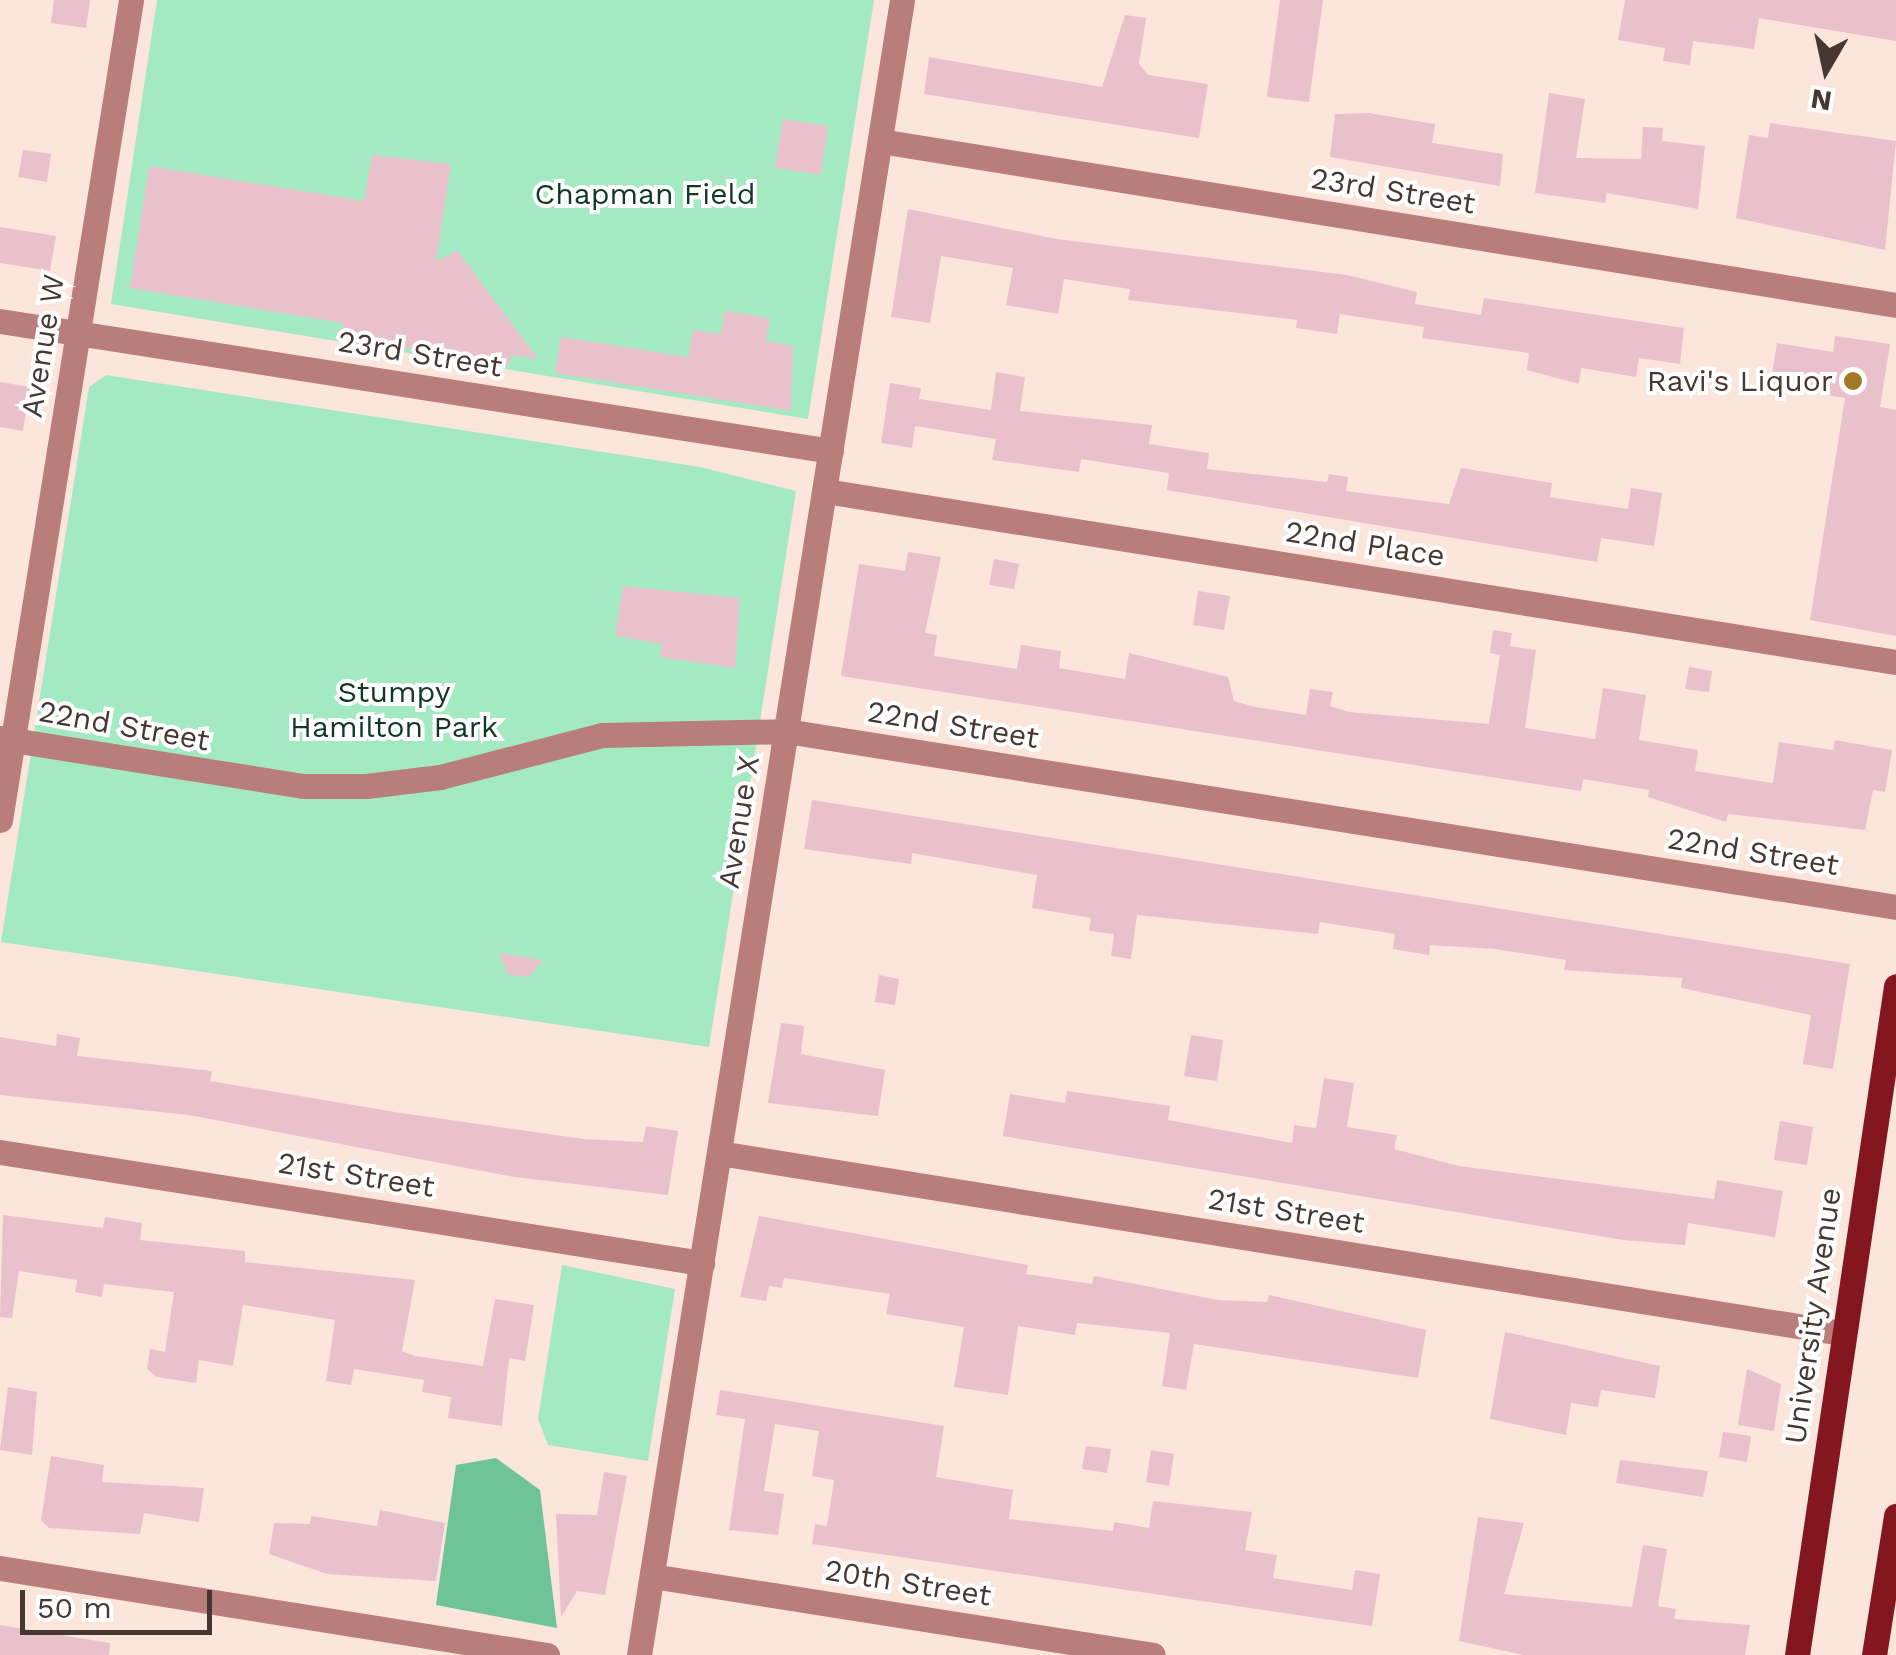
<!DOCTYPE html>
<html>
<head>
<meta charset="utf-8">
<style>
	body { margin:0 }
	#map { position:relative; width:1896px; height:1655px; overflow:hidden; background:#fce5db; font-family:"Work Sans",sans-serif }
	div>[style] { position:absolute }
	.green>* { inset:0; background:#a3eac2 }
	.forest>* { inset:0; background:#6ec497 }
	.building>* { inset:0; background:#e8c1cd }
	.minor>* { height:25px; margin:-12.5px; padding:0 12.5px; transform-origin:12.5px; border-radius:12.5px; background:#b97d7a }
	.major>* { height:25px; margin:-12.5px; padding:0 12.5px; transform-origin:12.5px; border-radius:12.5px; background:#83161e }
	.dots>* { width:28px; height:28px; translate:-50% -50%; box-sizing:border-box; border:5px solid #fff; border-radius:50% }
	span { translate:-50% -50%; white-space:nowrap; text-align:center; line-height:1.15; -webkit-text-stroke:8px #fff; paint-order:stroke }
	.street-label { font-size:30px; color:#463731 }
	.park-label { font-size:30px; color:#113825 }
	.poi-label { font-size:30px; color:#463731 }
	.right { translate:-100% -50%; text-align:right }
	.north { position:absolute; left:1776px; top:20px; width:100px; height:100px; -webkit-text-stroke:8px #fff; paint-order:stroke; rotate:189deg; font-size:28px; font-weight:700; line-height:40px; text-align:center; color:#463731 }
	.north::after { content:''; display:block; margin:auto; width:35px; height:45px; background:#463731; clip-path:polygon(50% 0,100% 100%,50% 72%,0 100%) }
	.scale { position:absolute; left:20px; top:1590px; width:192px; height:45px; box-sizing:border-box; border:5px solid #463731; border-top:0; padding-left:12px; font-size:30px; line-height:35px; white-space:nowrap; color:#463731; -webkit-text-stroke:8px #fff; paint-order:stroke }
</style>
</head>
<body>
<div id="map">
	<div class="green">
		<div style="clip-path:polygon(157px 0,874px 0,808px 419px,111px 304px)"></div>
		<div style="clip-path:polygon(106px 375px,700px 467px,796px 491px,709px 1047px,1px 942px,89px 387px)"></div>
		<div style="clip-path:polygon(562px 1265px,675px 1289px,648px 1461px,548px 1445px,538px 1419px)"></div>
	</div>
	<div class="forest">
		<div style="clip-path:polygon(496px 1458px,540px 1490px,557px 1628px,436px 1605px,456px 1465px)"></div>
	</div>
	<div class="building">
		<div style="clip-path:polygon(54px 0,90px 0,86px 28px,51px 23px)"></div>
		<div style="clip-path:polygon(1280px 0,1323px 0,1309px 102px,1267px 97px)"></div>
		<div style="clip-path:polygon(1625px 0,1896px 0,1896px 41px,1759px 18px,1754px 49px,1693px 41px,1690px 65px,1663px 61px,1665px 48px,1618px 40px)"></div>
		<div style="clip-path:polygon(1125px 15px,1146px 18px,1139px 64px,1148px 75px,1208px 84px,1199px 138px,924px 94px,929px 57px,1102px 87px)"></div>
		<div style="clip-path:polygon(1549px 93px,1585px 99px,1576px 158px,1641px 159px,1643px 127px,1663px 128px,1662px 141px,1705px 146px,1698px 209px,1607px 193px,1605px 203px,1535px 193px)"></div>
		<div style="clip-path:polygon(1369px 113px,1435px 124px,1432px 143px,1503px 154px,1500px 186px,1330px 157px,1335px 114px)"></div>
		<div style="clip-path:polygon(783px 119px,828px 126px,821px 175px,775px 168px)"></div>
		<div style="clip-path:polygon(1770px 123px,1896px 141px,1885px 250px,1736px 218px,1749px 135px,1768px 138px)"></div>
		<div style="clip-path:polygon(23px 150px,51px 154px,47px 182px,18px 177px)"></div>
		<div style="clip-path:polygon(372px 155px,451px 164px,436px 262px,457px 250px,538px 359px,511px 355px,509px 365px,340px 337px,343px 323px,130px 288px,149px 166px,364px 201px)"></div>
		<div style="clip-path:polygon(908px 209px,1057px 239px,1347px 275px,1417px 292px,1415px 304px,1481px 315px,1484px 298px,1684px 328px,1680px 364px,1639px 358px,1636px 377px,1581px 368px,1579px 384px,1527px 370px,1529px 353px,1422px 338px,1424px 327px,1340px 314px,1337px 334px,1296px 328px,1297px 320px,1128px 300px,1130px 289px,1064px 279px,1058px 314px,1006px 305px,1013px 268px,941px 256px,930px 323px,891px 317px)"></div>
		<div style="clip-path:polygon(0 227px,56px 236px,50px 271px,0 263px)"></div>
		<div style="clip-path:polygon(724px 311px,770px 318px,766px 341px,793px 346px,791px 411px,555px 373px,561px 337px,688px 357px,693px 330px,721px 334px)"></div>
		<div style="clip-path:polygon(1835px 336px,1890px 344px,1880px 407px,1896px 410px,1896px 636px,1810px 620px,1845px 398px,1770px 386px,1777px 343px,1833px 352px)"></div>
		<div style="clip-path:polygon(996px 372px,1025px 377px,1020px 411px,1152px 425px,1149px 444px,1209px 453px,1207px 469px,1327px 482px,1329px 474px,1348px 477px,1346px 491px,1449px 504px,1461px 468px,1552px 483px,1550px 497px,1628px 509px,1631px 488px,1662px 493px,1654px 546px,1601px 538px,1597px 562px,1167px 490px,1169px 473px,1081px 459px,1079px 472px,992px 460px,996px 439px,915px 426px,912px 448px,881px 443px,890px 383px,921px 388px,919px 399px,991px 410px)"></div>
		<div style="clip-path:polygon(0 382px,30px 387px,23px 431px,0 427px)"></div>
		<div style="clip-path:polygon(908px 552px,941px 557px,925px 633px,937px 635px,934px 656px,1017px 669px,1021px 645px,1061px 651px,1059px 668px,1125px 679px,1129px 653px,1228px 677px,1234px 701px,1255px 707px,1306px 715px,1310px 689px,1333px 692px,1330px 706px,1349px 712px,1489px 724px,1500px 655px,1490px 653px,1493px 630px,1512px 633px,1510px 646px,1536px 650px,1525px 728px,1595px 739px,1603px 688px,1646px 695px,1639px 740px,1698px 750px,1695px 771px,1773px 783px,1779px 742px,1833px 750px,1835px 740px,1892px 750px,1885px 792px,1873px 790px,1865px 830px,1728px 814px,1726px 822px,1648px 797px,1649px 790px,1583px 779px,1581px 791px,841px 676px,859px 564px,905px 571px)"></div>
		<div style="clip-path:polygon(994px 559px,1019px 564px,1014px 589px,989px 585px)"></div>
		<div style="clip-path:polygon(623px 586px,740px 598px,735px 668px,660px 657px,662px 644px,615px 636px)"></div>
		<div style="clip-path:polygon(1198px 591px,1230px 596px,1224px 630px,1193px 625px)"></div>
		<div style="clip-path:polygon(1689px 667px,1712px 671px,1709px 692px,1685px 689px)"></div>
		<div style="clip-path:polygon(812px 800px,1850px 964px,1833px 1069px,1803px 1064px,1811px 1015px,1681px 988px,1682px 978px,1564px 970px,1566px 960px,1495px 949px,1430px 945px,1429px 955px,1393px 949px,1395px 934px,1320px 922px,1318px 934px,1137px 915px,1131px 959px,1111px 956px,1114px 934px,1089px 931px,1091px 918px,1032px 908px,1037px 875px,912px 853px,911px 864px,804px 849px)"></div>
		<div style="clip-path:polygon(499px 953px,543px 960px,529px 977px,508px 975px)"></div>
		<div style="clip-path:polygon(879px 975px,899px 979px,895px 1005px,875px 1002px)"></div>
		<div style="clip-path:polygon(781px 1023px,804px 1026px,801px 1054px,885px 1070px,878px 1116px,768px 1103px)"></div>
		<div style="clip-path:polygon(57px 1034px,80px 1038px,77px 1056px,212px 1071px,210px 1081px,401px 1113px,584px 1139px,643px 1142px,646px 1126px,678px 1131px,668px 1195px,514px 1177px,189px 1115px,0 1095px,0 1037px,56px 1046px)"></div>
		<div style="clip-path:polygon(1191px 1035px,1223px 1040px,1217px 1081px,1184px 1076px)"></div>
		<div style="clip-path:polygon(1324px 1078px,1354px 1083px,1347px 1127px,1397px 1135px,1394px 1149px,1459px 1166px,1714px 1199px,1717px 1180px,1783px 1191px,1775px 1237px,1688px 1223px,1685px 1245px,1623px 1240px,1003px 1136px,1010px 1094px,1065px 1103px,1067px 1091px,1170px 1106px,1168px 1120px,1292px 1143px,1294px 1125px,1316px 1128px)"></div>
		<div style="clip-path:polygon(1780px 1121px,1813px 1127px,1807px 1165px,1774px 1160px)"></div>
		<div style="clip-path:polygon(3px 1215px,103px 1228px,105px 1217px,142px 1223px,140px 1240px,245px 1251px,245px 1262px,415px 1280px,402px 1351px,415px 1356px,483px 1366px,495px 1299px,534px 1305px,525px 1361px,509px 1358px,502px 1426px,448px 1418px,451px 1397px,422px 1392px,424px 1380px,354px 1369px,351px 1385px,326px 1381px,335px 1320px,243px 1305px,233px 1366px,199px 1360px,196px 1383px,157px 1377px,147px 1369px,150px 1349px,165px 1352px,174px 1292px,104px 1284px,102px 1297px,75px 1292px,77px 1280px,19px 1271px,12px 1318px,0 1317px)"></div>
		<div style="clip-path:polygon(759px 1216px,1028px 1265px,1026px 1274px,1092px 1284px,1094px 1276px,1218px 1300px,1267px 1302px,1269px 1295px,1426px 1330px,1418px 1378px,1194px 1344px,1186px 1390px,1162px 1386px,1170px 1333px,1077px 1323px,1075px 1335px,1018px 1326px,1008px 1395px,954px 1387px,964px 1327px,886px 1314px,890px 1294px,784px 1278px,782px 1288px,769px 1286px,766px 1301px,740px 1297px)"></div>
		<div style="clip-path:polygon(1505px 1332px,1660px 1366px,1655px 1398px,1601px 1390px,1598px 1407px,1571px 1403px,1566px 1435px,1490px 1419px)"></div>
		<div style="clip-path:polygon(1747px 1369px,1781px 1384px,1774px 1431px,1738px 1425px)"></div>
		<div style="clip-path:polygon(8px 1387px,37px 1392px,32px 1455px,0 1450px)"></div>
		<div style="clip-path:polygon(720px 1390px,944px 1426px,936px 1477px,1013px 1490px,1009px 1519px,1113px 1531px,1114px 1522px,1149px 1528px,1153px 1501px,1252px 1512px,1245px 1550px,1277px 1555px,1273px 1578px,1352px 1590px,1355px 1570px,1380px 1574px,1372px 1626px,812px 1544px,815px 1524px,827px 1526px,834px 1480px,812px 1476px,819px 1431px,775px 1424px,764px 1491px,784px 1494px,778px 1535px,729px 1530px,745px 1419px,716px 1415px)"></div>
		<div style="clip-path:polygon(1723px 1432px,1751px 1436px,1747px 1462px,1719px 1457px)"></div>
		<div style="clip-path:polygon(1086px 1446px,1111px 1449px,1107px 1473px,1082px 1469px)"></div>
		<div style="clip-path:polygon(1151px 1450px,1174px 1454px,1169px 1486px,1146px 1482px)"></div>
		<div style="clip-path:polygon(51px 1456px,104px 1465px,102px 1482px,204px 1488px,199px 1522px,144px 1513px,140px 1534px,49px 1528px,41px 1520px)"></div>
		<div style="clip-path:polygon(1620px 1460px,1708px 1471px,1703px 1497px,1616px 1483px)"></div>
		<div style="clip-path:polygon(604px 1472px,627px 1476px,605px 1595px,577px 1591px,561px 1617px,556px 1514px,597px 1515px)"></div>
		<div style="clip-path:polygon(380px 1510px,445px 1523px,436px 1581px,327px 1574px,269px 1554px,274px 1523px,310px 1524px,311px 1516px,377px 1526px)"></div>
		<div style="clip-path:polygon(1478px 1517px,1524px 1523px,1504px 1594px,1632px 1607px,1643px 1545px,1667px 1549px,1658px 1606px,1676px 1609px,1674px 1619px,1750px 1625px,1745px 1655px,1524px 1655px,1459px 1641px)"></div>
		<div style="clip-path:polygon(0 1625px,110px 1643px,109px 1655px,0 1655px)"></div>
	</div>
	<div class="minor">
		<div style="left:880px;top:141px;width:1029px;rotate:9.17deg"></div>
		<div style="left:0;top:321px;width:841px;rotate:8.89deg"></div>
		<div style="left:825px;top:491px;width:1085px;rotate:9.07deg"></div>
		<div style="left:0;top:738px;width:307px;rotate:9deg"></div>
		<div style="left:303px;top:786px;width:63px"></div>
		<div style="left:366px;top:786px;width:75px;rotate:-6.9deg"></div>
		<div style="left:440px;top:777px;width:167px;rotate:-14.5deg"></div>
		<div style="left:602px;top:735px;width:184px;rotate:-1.2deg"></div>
		<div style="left:786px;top:731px;width:1124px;rotate:9.01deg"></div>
		<div style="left:0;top:820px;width:830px;rotate:-80.92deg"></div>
		<div style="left:0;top:1152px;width:711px;rotate:8.99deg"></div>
		<div style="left:719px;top:1153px;width:1137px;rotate:9.11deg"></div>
		<div style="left:0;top:1568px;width:554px;rotate:9.04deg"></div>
		<div style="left:652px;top:1576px;width:507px;rotate:8.96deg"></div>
		<div style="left:639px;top:1655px;width:1676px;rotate:-80.97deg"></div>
	</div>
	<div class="major">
		<div style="left:1797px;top:1655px;width:676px;rotate:-81.58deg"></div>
		<div style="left:1874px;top:1655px;width:141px;rotate:-81deg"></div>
	</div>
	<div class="dots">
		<div style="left:1853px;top:381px;background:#a07826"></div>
	</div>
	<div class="street-label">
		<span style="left:1393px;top:191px;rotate:9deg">23rd Street</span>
		<span style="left:43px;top:346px;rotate:-81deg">Avenue W</span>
		<span style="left:420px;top:354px;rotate:9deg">23rd Street</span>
		<span style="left:1365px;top:544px;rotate:9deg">22nd Place</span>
		<span style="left:953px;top:725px;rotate:9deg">22nd Street</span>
		<span style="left:124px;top:726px;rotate:10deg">22nd Street</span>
		<span style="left:739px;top:822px;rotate:-81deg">Avenue X</span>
		<span style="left:1753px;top:852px;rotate:9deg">22nd Street</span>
		<span style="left:356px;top:1175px;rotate:9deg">21st Street</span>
		<span style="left:1286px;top:1211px;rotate:9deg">21st Street</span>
		<span style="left:1813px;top:1316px;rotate:-82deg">University Avenue</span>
		<span style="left:908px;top:1583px;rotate:9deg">20th Street</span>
	</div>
	<div class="park-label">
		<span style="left:645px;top:194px">Chapman Field</span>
		<span style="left:394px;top:709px">Stumpy<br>Hamilton Park</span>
	</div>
	<div class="poi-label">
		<span class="right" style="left:1833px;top:381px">Ravi's Liquor</span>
	</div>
	<div class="north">N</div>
	<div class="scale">50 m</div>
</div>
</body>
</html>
